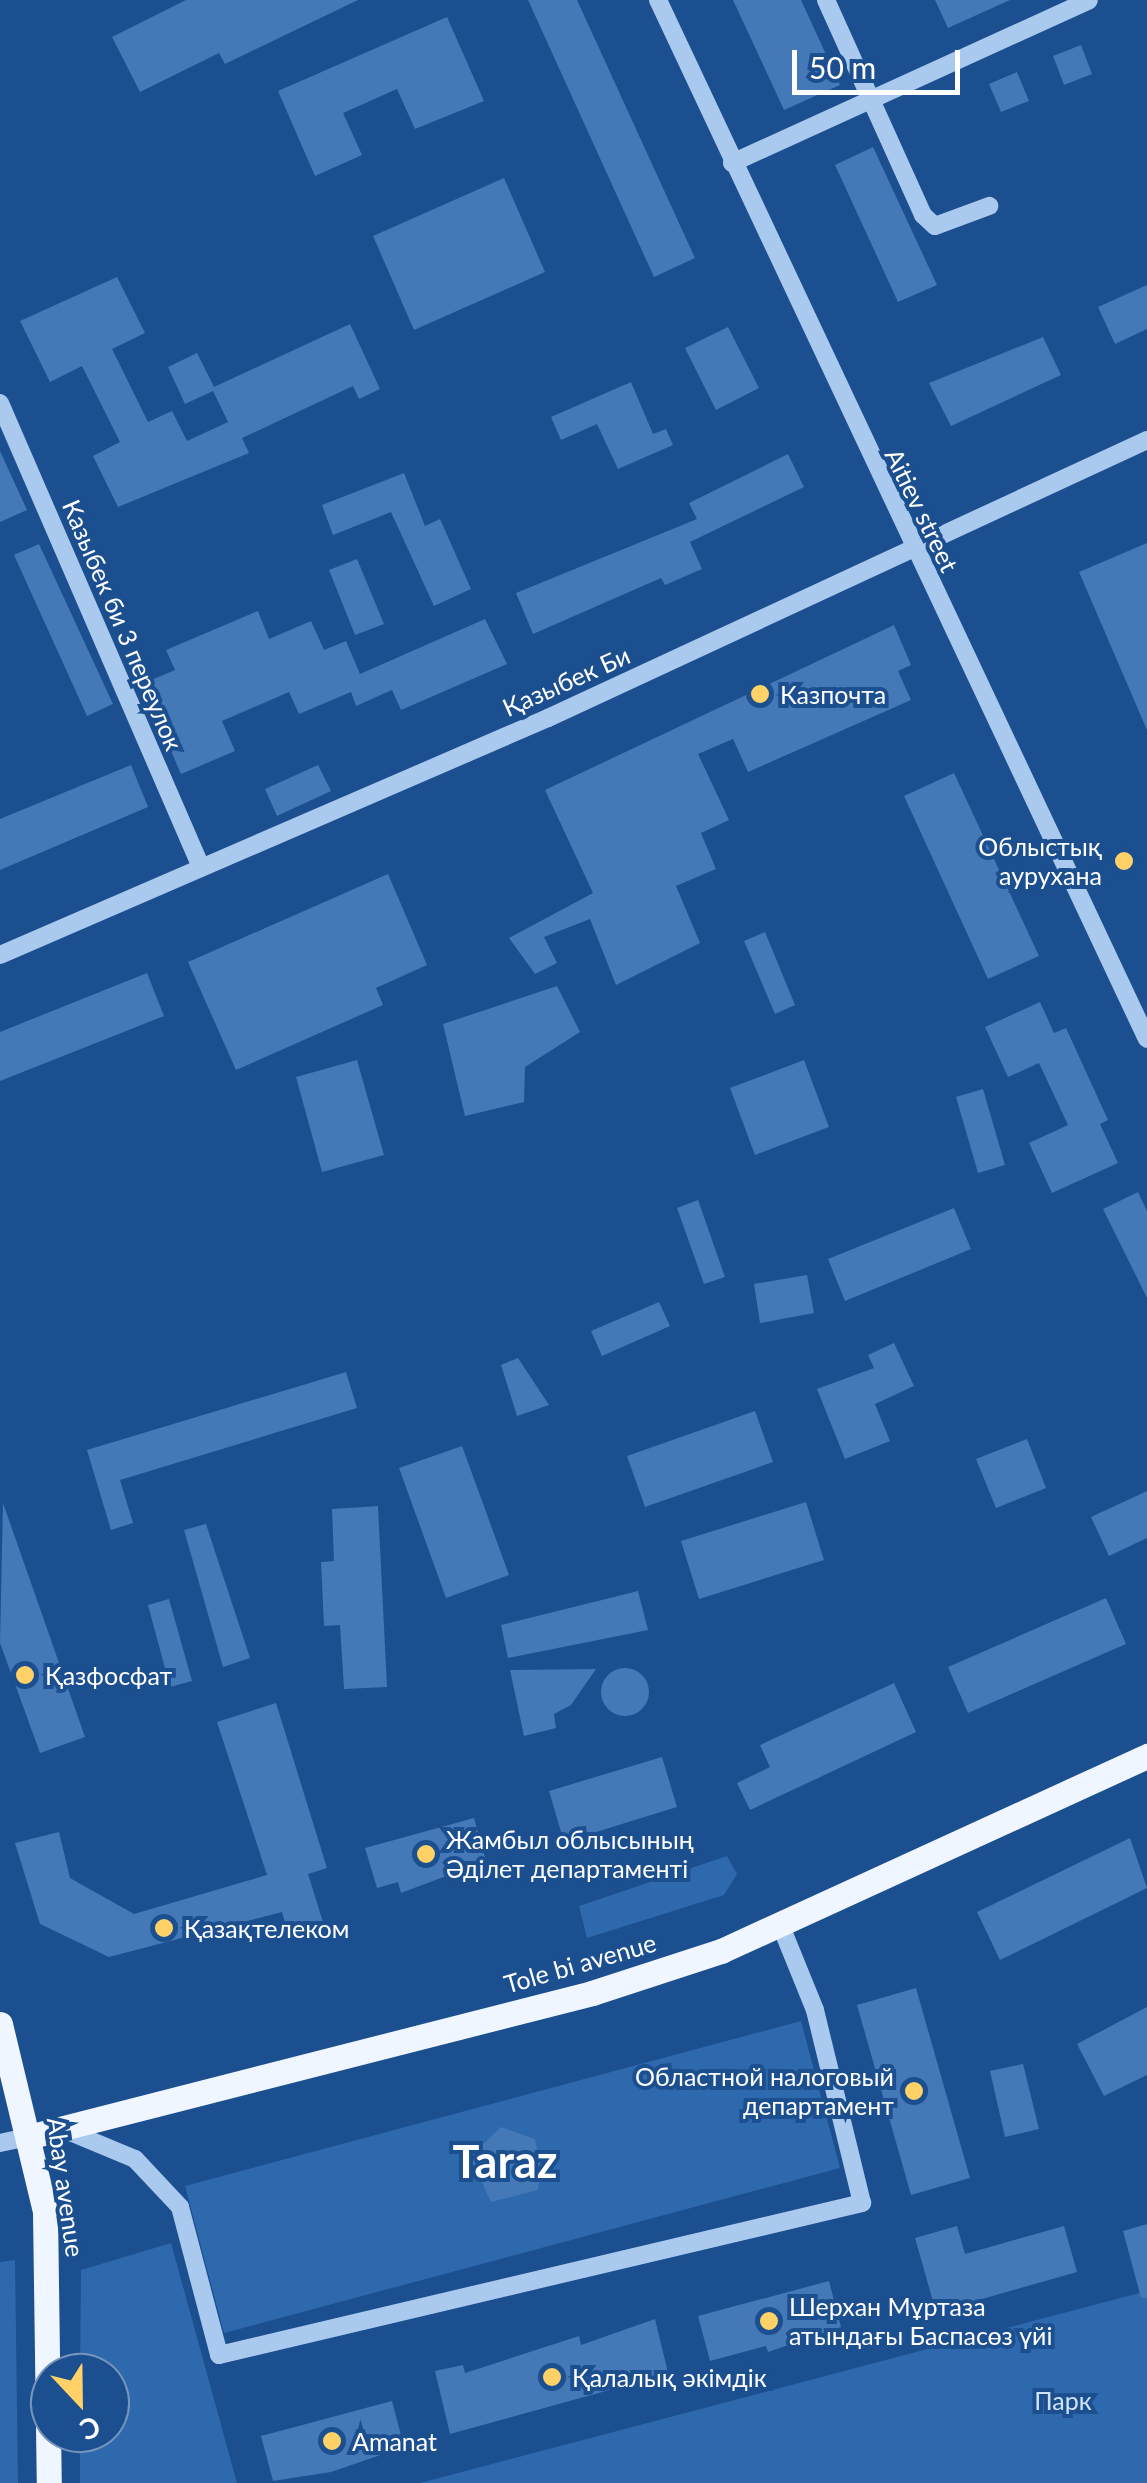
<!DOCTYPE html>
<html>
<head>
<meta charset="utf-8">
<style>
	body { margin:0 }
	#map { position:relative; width:1147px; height:2483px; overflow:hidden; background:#1b4f8f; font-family:Lato,sans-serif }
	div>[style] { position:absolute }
	.green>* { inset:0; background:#2e69ad }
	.building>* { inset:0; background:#4478b7 }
	.round { border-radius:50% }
	.minor>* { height:18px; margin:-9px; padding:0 9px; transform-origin:9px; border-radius:9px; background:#a9c9ee }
	.major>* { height:25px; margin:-12.5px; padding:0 12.5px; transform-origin:12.5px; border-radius:12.5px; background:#f0f6ff }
	.dots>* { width:28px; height:28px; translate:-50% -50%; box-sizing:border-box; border:5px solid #1b4f8f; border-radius:50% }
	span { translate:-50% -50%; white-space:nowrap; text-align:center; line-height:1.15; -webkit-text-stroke:8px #1b4f8f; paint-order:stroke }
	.street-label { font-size:25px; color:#fff }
	.poi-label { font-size:25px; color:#fff }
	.left { translate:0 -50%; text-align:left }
	.right { translate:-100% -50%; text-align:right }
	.park-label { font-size:25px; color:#cfe3fa }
	.town-label { font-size:45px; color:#fff; font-weight:700 }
	.north { position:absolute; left:30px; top:2353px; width:100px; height:100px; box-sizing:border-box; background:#1b4f8f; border:2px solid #7695bc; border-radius:50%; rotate:158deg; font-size:28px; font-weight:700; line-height:40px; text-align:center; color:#fff }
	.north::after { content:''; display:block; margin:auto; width:35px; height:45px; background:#ffd166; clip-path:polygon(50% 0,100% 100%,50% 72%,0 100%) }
	.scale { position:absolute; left:792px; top:50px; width:168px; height:45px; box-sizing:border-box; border:5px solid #fff; border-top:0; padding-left:12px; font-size:30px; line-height:35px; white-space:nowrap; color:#fff; -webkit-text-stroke:8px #1b4f8f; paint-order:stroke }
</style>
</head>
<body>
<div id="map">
	<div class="green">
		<div style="clip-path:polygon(727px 1856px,737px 1874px,724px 1895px,587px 1938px,579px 1906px)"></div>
		<div style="clip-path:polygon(801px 2021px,840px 2168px,224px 2333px,185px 2186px)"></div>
		<div style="clip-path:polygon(171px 2243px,237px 2483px,80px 2483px,80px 2433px,110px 2433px,110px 2373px,80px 2373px,81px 2270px)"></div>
		<div style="clip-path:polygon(15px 2260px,18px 2483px,0 2483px,0 2262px)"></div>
		<div style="clip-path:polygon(1147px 2291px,1147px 2483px,420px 2483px)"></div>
	</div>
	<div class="building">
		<div style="clip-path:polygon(186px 0,358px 0,225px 64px,219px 53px,140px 92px,112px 37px)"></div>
		<div style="clip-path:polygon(528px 0,577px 0,695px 258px,654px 277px)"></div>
		<div style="clip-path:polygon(733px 0,801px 0,840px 85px,784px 110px)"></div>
		<div style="clip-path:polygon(935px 0,1010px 0,948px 28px)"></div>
		<div style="clip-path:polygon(447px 17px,484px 101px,415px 129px,397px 89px,343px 113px,362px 155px,315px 176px,278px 91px)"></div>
		<div style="clip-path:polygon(1081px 45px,1092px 74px,1064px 85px,1053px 56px)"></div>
		<div style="clip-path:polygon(1017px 72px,1029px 101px,1001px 112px,989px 84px)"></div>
		<div style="clip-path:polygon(873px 147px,937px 285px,898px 302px,835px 165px)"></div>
		<div style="clip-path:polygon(504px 178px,545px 272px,414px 330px,373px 236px)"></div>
		<div style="clip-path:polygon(117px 277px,145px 333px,112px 349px,148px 422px,172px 411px,187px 441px,228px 422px,213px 391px,185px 404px,168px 367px,197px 353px,214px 387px,350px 324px,380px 389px,359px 399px,353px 386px,242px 438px,249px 453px,118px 507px,93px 456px,120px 442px,82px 366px,50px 382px,20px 321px)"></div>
		<div style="clip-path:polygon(1147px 285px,1147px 329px,1115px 344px,1098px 307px)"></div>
		<div style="clip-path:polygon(728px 327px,759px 388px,716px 410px,685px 348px)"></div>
		<div style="clip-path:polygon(1043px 337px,1061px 375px,951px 426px,929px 383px)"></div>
		<div style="clip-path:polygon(631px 382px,653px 434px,666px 429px,673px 445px,618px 469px,597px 424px,561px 440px,551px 417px)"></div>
		<div style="clip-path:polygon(0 451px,27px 510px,0 522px)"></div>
		<div style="clip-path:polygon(788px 454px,804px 487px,690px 542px,702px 569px,665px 585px,661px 578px,533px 634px,516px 593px,697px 519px,689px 503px)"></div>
		<div style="clip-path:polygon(404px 473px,425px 526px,440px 519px,471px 589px,434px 606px,391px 512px,333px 535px,322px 505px)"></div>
		<div style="clip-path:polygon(1147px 543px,1147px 730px,1079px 572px)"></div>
		<div style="clip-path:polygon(39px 544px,113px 704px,87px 716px,14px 555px)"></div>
		<div style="clip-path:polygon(357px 559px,384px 624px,355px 635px,329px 570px)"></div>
		<div style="clip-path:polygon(258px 611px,269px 639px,311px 621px,324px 650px,346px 641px,360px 674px,485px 619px,507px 664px,401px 710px,392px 690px,356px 706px,351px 692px,299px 714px,289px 692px,222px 721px,235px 751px,181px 774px,142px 684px,175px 670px,166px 650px)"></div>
		<div style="clip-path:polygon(894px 625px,911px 665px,898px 671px,911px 700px,748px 772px,733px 739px,698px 754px,729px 820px,701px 833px,716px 869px,676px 886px,700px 943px,616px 985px,590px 919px,544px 937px,557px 963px,535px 974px,509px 938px,593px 893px,545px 790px)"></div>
		<div style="clip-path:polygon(131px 765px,148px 807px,0 870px,0 819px)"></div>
		<div style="clip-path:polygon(318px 765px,331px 791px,277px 816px,265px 789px)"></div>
		<div style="clip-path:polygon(954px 773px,1039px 956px,988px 979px,904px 796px)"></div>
		<div style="clip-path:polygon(388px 874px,427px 965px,376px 988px,383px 1005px,236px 1070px,188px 962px)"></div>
		<div style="clip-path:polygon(765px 932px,795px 1005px,775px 1014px,744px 941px)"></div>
		<div style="clip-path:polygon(147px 973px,164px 1016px,0 1081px,0 1032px)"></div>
		<div style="clip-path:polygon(557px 986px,580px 1032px,525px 1067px,524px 1102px,465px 1116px,443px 1024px)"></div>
		<div style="clip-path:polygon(1040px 1002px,1054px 1033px,1066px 1028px,1108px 1120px,1100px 1124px,1118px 1163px,1052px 1193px,1029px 1143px,1068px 1125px,1039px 1063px,1008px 1077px,985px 1027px)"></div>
		<div style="clip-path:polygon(357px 1060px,384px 1155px,322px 1172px,296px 1077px)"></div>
		<div style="clip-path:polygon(804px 1060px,829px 1127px,755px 1155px,730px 1088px)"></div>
		<div style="clip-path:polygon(983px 1089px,1005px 1165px,978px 1173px,956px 1097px)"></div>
		<div style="clip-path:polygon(1138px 1192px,1147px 1211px,1147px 1298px,1103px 1209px)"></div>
		<div style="clip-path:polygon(698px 1200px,725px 1277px,704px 1284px,677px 1208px)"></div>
		<div style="clip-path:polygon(954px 1208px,971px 1249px,845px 1301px,828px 1259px)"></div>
		<div style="clip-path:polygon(807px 1275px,814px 1313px,760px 1323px,754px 1284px)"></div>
		<div style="clip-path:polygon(659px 1302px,670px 1326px,602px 1356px,591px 1331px)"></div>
		<div style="clip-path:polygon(894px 1343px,914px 1386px,875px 1404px,890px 1441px,845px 1459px,817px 1389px,874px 1368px,868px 1355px)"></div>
		<div style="clip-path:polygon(518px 1358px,549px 1405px,517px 1416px,501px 1365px)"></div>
		<div style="clip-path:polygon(346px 1372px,357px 1408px,120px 1480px,133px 1523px,111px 1530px,87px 1450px)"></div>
		<div style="clip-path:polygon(755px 1411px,773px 1462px,645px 1507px,627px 1456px)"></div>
		<div style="clip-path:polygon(1027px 1439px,1046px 1488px,996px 1508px,976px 1459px)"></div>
		<div style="clip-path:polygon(462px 1446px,509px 1575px,446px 1598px,399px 1468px)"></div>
		<div style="clip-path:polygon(1147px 1491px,1147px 1538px,1109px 1556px,1091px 1517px)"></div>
		<div style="clip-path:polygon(806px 1502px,824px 1560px,699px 1599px,681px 1541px)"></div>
		<div style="clip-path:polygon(3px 1503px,85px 1737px,40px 1753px,0 1643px)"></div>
		<div style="clip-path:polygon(378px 1506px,387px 1687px,344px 1689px,340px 1625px,324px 1626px,321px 1562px,334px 1561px,332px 1509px)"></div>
		<div style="clip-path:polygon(206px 1524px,250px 1658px,223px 1667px,184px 1530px)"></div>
		<div style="clip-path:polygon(638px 1591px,648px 1630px,508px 1658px,501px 1625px)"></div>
		<div style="clip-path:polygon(1106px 1598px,1126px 1644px,968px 1713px,948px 1667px)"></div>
		<div style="clip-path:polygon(169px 1599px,192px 1681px,170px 1687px,148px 1605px)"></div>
		<div class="round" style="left:601px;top:1668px;width:48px;height:48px"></div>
		<div style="clip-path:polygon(596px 1669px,571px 1705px,554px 1714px,556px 1728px,524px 1736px,510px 1670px)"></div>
		<div style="clip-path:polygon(894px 1683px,916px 1732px,750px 1810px,737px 1783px,770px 1767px,760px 1745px)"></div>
		<div style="clip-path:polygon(276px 1703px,327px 1868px,308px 1874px,323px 1922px,288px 1933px,282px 1912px,109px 1957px,40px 1924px,15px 1843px,59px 1832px,70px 1878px,134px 1914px,267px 1875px,217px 1722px)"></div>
		<div style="clip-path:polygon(662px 1757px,677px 1807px,564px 1842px,549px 1791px)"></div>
		<div style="clip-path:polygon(474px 1818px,486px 1861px,401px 1893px,398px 1882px,377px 1888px,365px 1848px)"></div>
		<div style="clip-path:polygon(1130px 1838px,1147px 1888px,1000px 1960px,977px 1912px)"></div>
		<div style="clip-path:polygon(916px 1988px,970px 2178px,911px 2195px,857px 2005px)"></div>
		<div style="clip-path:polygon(1147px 2007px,1147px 2075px,1104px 2096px,1077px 2044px)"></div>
		<div style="clip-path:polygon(1023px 2064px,1039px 2129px,1005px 2137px,990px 2071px)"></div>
		<div style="clip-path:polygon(501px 2127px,535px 2139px,541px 2169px,538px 2190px,491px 2202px,470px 2157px)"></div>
		<div style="clip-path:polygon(1147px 2224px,1147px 2298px,1141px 2298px,1123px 2231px)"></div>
		<div style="clip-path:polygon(957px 2226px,965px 2254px,1064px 2226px,1077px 2272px,936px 2312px,915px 2238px)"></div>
		<div style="clip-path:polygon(829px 2281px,841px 2327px,768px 2352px,766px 2346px,710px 2361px,698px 2316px)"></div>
		<div style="clip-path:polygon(655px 2319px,670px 2381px,642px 2381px,450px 2434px,435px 2371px,463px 2365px,465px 2373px,579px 2336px,581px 2345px)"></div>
		<div style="clip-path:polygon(392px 2401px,404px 2447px,331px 2472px,273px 2481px,261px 2436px)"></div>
	</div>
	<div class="minor">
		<div style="left:658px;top:0;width:1148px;rotate:64.8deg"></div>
		<div style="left:826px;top:0;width:236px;rotate:65.7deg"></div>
		<div style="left:923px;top:215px;width:16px;rotate:43deg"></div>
		<div style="left:935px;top:226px;width:58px;rotate:-20.3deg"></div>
		<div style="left:732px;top:163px;width:392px;rotate:-24.5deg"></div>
		<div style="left:0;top:403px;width:506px;rotate:66.58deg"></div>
		<div style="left:0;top:955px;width:597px;rotate:-23.39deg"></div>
		<div style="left:548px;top:718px;width:660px;rotate:-24.9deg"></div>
		<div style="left:63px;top:2129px;width:78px;rotate:22.6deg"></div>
		<div style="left:135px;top:2159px;width:66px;rotate:46.8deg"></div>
		<div style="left:180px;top:2207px;width:153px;rotate:75.2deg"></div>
		<div style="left:219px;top:2355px;width:661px;rotate:-13.3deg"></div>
		<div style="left:862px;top:2203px;width:199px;rotate:-103.7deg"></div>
		<div style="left:815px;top:2010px;width:93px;rotate:-112.1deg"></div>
		<div style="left:0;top:2143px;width:33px;rotate:-12deg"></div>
	</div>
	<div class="major">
		<div style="left:0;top:2024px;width:193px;rotate:76.5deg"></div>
		<div style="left:45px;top:2212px;width:271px;rotate:89.2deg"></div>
		<div style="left:32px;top:2136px;width:578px;rotate:-14.32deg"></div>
		<div style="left:592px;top:1993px;width:136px;rotate:-18deg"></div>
		<div style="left:721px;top:1951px;width:469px;rotate:-24.6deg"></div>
	</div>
	<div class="dots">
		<div style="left:760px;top:694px;background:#ffd166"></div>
		<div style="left:1124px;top:861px;background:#ffd166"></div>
		<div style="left:25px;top:1675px;background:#ffd166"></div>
		<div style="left:426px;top:1854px;background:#ffd166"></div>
		<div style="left:164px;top:1928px;background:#ffd166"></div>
		<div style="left:914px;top:2091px;background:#ffd166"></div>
		<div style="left:769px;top:2321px;background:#ffd166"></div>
		<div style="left:552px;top:2377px;background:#ffd166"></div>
		<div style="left:332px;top:2441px;background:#ffd166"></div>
	</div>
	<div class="street-label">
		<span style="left:922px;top:510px;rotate:64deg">Aitiev street</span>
		<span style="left:123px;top:625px;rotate:67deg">Казыбек би 3 переулок</span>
		<span style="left:566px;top:681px;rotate:-24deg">Қазыбек Би</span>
		<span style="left:580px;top:1963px;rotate:-16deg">Tole bi avenue</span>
		<span style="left:66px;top:2187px;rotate:82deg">Abay avenue</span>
	</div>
	<div class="poi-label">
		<span class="left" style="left:780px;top:694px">Казпочта</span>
		<span class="right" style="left:1102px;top:861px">Облыстық<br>аурухана</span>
		<span class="left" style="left:45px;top:1675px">Қазфосфат</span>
		<span class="left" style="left:446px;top:1854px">Жамбыл облысының<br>Әділет департаменті</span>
		<span class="left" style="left:184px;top:1928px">Қазақтелеком</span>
		<span class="right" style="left:894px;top:2091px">Областной налоговый<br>департамент</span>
		<span class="left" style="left:789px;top:2321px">Шерхан Мұртаза<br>атындағы Баспасөз үйі</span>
		<span class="left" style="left:572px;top:2377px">Қалалық әкімдік</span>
		<span class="left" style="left:352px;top:2441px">Amanat</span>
	</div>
	<div class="park-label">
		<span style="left:1063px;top:2400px">Парк</span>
	</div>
	<div class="town-label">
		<span style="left:505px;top:2162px">Taraz</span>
	</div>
	<div class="north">С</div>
	<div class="scale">50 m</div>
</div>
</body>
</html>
